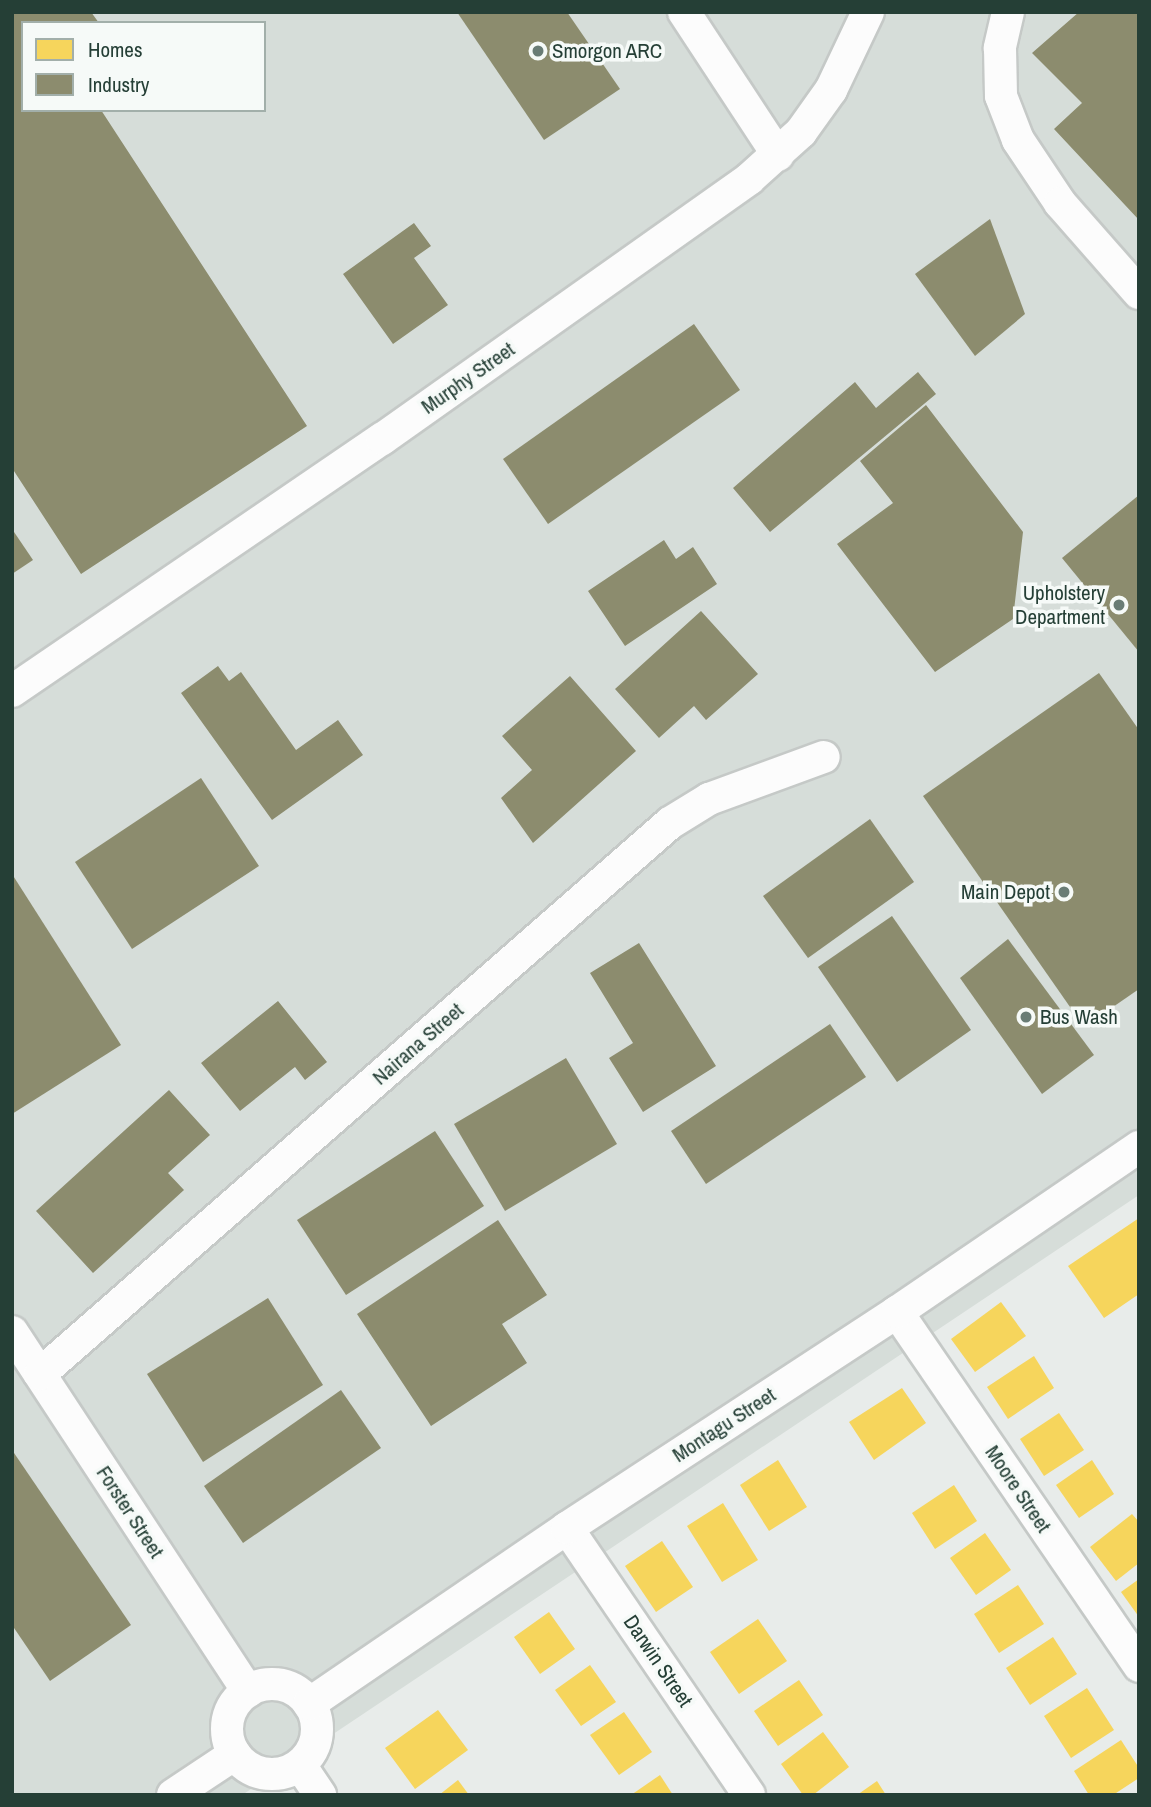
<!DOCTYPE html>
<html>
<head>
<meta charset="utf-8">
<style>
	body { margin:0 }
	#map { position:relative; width:1151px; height:1807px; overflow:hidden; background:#e8ecea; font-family:"Archivo Narrow",sans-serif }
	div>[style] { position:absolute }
	.built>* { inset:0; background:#d6ddd9 }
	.homes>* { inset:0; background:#f6d55c }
	.industry>* { inset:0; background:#8c8c6e }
	.roads { filter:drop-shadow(2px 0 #c5c9c7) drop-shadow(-2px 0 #c5c9c7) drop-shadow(0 2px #c5c9c7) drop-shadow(0 -2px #c5c9c7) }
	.minor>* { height:32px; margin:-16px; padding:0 16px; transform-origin:16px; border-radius:16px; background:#fcfcfc }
	.minor>.ring { margin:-16px; padding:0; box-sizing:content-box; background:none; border:32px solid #fcfcfc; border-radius:50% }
	.dots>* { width:19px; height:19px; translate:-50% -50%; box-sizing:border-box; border:4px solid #f6faf8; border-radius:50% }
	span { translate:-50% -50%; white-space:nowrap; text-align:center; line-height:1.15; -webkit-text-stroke:7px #f6faf8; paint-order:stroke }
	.poi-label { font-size:21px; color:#253f36 }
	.left { translate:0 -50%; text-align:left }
	.right { translate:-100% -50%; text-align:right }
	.street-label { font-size:21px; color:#253f36 }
	.frame { position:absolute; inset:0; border:14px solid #253f36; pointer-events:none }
	.legend { position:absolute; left:21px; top:21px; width:245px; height:91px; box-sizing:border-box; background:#f6faf8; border:2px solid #a2afaa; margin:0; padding:9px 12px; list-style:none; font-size:21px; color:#253f36 }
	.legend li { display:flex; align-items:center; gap:14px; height:35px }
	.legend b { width:35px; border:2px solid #a2afaa }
</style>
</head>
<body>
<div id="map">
	<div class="built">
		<div style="clip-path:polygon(evenodd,12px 12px,1139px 12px,1139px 1195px,242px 1795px,12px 1795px,12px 12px,23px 23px,264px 23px,264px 110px,23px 110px,23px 23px)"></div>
	</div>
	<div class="homes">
		<div style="clip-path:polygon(1139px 1218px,1139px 1294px,1104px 1318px,1068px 1266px)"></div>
		<div style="clip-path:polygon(1001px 1302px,1026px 1336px,975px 1372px,951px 1339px)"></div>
		<div style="clip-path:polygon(1034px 1356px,1054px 1388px,1008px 1419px,987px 1387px)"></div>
		<div style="clip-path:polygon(902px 1388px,926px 1423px,874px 1460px,849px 1422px)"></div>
		<div style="clip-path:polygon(1059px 1413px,1084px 1450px,1044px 1476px,1020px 1439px)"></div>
		<div style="clip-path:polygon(778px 1460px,807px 1507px,769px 1531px,740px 1485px)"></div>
		<div style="clip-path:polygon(1092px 1460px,1114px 1494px,1079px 1518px,1056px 1485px)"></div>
		<div style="clip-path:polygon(954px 1485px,977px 1521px,935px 1549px,912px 1513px)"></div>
		<div style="clip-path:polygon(723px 1503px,758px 1560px,722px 1582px,687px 1526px)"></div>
		<div style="clip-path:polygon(1132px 1514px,1139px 1522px,1139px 1563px,1116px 1581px,1090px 1547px)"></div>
		<div style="clip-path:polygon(985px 1533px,1011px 1570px,976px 1595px,950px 1558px)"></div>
		<div style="clip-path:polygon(662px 1541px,693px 1587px,656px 1612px,625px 1566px)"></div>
		<div style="clip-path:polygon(1139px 1579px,1139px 1617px,1121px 1592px)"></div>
		<div style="clip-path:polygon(1018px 1585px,1044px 1624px,999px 1653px,974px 1614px)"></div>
		<div style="clip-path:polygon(549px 1612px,575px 1649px,540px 1674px,514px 1637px)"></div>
		<div style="clip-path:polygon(758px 1619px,787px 1661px,739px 1694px,710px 1652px)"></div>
		<div style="clip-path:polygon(1053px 1637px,1077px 1674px,1030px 1705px,1006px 1668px)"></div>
		<div style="clip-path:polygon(590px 1665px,616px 1702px,581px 1726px,555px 1690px)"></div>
		<div style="clip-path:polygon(799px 1680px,823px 1715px,778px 1746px,754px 1711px)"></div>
		<div style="clip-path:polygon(1087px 1688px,1114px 1730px,1071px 1758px,1044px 1716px)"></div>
		<div style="clip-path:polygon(438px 1710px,468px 1750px,415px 1789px,385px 1748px)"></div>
		<div style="clip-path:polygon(624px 1712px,652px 1752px,619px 1775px,590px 1735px)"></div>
		<div style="clip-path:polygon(823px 1732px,849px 1767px,813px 1795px,803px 1795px,781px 1764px)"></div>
		<div style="clip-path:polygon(1121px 1740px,1139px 1768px,1139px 1778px,1113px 1795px,1089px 1795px,1074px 1771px)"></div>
		<div style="clip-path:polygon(660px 1775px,673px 1795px,631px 1795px)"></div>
		<div style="clip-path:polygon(458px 1780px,469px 1795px,439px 1795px)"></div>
		<div style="clip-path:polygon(877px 1781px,886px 1795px,857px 1795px)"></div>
	</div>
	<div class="industry">
		<div style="clip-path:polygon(12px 12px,91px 12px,99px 23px,23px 23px,23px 110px,101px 110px,307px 426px,81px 574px,12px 468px)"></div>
		<div style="clip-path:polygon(457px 12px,567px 12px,620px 89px,544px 140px)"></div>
		<div style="clip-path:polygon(1079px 12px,1139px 12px,1139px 220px,1054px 129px,1082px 103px,1032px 53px)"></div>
		<div style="clip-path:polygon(990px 219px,1025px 314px,975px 356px,915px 274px)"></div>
		<div style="clip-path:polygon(414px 223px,431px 246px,414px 258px,448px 305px,393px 344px,343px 274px)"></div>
		<div style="clip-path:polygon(694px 324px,740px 390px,548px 524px,503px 459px)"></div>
		<div style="clip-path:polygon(918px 372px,936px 394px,770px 532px,733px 488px,855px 382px,876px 408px)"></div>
		<div style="clip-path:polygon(926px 405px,1023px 532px,1013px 619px,935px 672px,837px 544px,893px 503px,860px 461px)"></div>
		<div style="clip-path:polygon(1139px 495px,1139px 652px,1062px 558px)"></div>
		<div style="clip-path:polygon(12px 529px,33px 560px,12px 574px)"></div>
		<div style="clip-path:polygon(664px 540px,676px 559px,693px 547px,717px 584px,625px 646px,588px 591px)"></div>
		<div style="clip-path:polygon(701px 611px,758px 674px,706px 720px,694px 706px,659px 738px,615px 689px)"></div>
		<div style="clip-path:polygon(218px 666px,229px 681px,241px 672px,296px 750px,338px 720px,363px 755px,272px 820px,181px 693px)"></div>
		<div style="clip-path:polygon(1099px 673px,1139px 730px,1139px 989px,1084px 1027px,923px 796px)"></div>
		<div style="clip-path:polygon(570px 676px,636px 751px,533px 843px,501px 798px,532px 770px,502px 736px)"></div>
		<div style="clip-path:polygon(201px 778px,259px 866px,132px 949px,75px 862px)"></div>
		<div style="clip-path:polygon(870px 819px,914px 882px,808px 958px,763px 896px)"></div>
		<div style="clip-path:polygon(12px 874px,121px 1045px,12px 1114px)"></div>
		<div style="clip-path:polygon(892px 916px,971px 1030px,897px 1082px,818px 967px)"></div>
		<div style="clip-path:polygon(1008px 939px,1094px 1055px,1042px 1094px,960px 978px)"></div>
		<div style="clip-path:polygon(639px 943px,716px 1066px,643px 1112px,609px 1058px,633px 1043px,590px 973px)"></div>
		<div style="clip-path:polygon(278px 1001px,327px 1062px,305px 1080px,295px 1067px,240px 1111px,201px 1063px)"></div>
		<div style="clip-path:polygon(830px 1024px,866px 1077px,706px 1184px,671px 1131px)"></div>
		<div style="clip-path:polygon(566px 1058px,617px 1144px,505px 1211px,454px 1124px)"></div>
		<div style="clip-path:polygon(169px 1090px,210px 1135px,168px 1173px,184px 1190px,93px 1273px,36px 1211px)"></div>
		<div style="clip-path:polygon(435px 1131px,484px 1206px,346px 1295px,297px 1220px)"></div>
		<div style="clip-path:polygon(498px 1220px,547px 1295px,502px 1324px,527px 1363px,431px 1426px,357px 1314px)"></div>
		<div style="clip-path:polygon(268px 1298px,323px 1385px,203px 1462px,147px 1374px)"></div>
		<div style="clip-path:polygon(341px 1390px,381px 1448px,243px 1543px,204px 1486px)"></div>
		<div style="clip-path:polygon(12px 1450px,131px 1625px,50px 1681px,12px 1625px)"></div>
	</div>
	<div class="roads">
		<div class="minor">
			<div style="left:684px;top:12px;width:171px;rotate:56.7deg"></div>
			<div style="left:1008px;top:12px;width:37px;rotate:103deg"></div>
			<div style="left:1000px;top:48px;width:48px;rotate:88.8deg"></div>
			<div style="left:1001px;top:96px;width:47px;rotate:68.9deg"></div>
			<div style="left:1018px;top:140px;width:76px;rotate:56.3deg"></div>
			<div style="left:1060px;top:203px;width:120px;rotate:48.7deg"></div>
			<div style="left:12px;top:691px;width:448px;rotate:-34.3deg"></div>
			<div style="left:382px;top:439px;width:450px;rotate:-35.3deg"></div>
			<div style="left:749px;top:179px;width:70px;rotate:-42.1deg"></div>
			<div style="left:801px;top:132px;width:52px;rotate:-54.5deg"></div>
			<div style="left:831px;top:90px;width:86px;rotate:-64.6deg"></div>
			<div style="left:897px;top:1312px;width:429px;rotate:55.6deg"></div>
			<div style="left:12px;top:1332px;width:430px;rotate:56.7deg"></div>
			<div style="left:40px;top:1374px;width:837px;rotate:-41.17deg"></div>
			<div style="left:670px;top:823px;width:46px;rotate:-31.6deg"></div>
			<div style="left:709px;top:799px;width:122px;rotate:-20.1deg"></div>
			<div style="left:567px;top:1528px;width:323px;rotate:55.7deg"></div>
			<div class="ring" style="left:227px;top:1684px;width:58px;height:58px"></div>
			<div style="left:309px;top:1704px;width:312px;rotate:-34.3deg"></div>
			<div style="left:567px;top:1528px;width:394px;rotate:-33.2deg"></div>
			<div style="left:897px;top:1312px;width:293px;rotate:-34.3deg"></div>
			<div style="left:300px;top:1765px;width:36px;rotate:56deg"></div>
			<div style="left:173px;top:1795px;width:74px;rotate:-33.5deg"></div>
		</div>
	</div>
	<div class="dots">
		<div style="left:538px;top:51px;background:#697c75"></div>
		<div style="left:1119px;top:605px;background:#697c75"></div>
		<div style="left:1064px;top:892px;background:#697c75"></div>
		<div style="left:1026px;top:1017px;background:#697c75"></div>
	</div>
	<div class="poi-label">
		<span class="left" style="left:552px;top:51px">Smorgon ARC</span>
		<span class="right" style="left:1105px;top:605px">Upholstery<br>Department</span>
		<span class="right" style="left:1050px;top:892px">Main Depot</span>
		<span class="left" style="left:1040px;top:1017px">Bus Wash</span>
	</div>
	<div class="street-label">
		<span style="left:468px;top:378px;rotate:-35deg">Murphy Street</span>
		<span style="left:418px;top:1044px;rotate:-41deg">Nairana Street</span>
		<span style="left:724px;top:1425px;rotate:-33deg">Montagu Street</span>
		<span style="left:1018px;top:1489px;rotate:56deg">Moore Street</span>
		<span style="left:130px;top:1512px;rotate:57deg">Forster Street</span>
		<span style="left:658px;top:1661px;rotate:56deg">Darwin Street</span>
	</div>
	<div class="frame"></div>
	<ul class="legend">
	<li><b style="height:19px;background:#f6d55c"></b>Homes</li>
	<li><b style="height:19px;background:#8c8c6e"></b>Industry</li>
	</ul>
</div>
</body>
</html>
